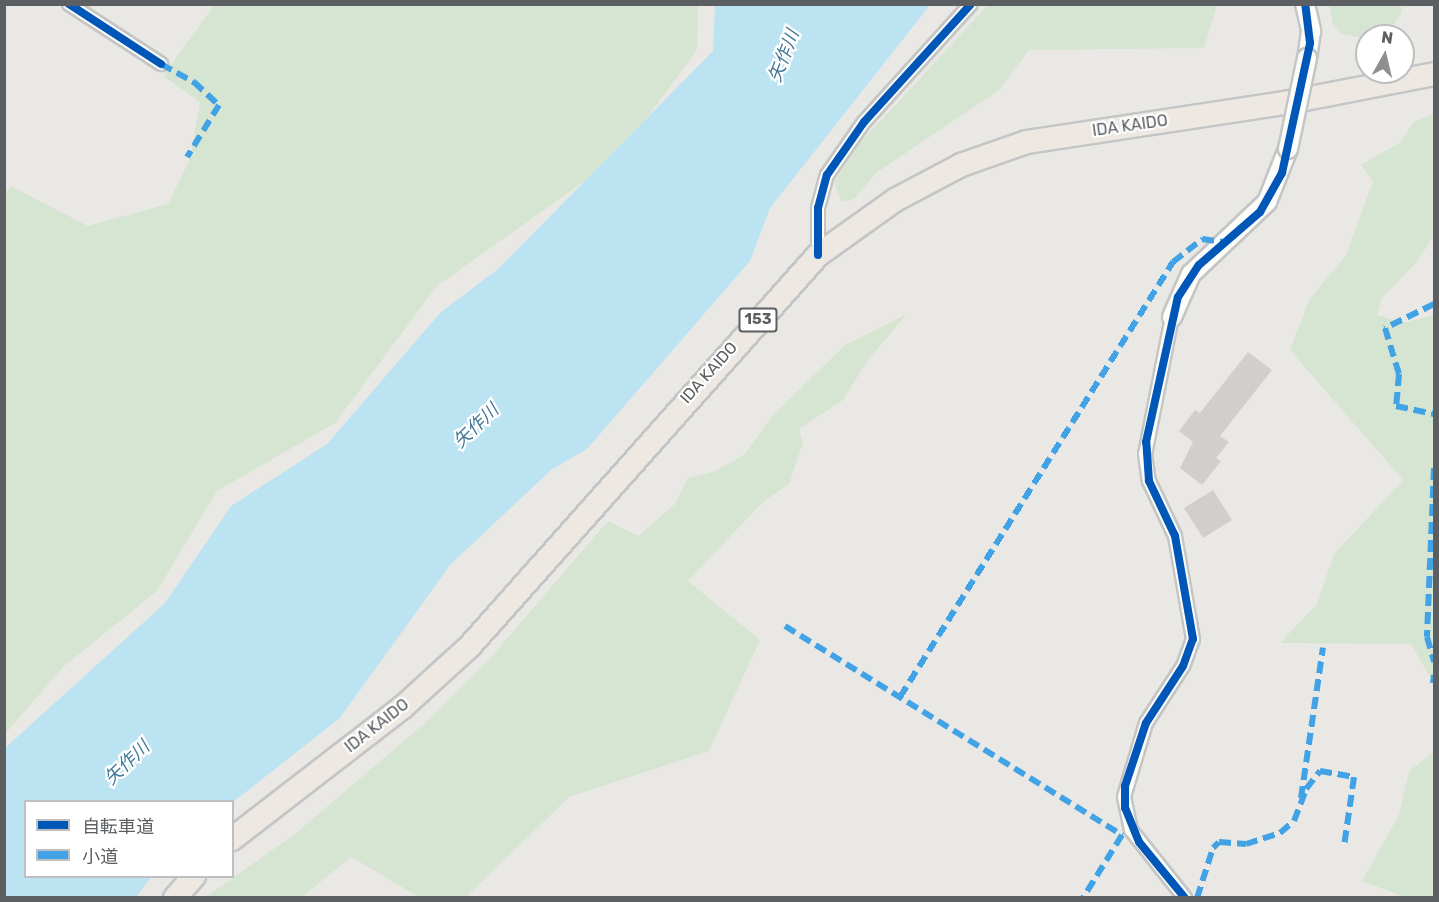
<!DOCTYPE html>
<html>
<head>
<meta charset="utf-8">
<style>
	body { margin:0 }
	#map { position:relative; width:1439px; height:902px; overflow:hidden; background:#eae8e5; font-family:Rubik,"Noto Sans JP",sans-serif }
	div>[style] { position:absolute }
	.green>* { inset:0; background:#d6e5d1 }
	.water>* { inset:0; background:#bce3f2 }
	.building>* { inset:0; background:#d1cfce }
	.roads { filter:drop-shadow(2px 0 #c4c5c5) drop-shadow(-2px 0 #c4c5c5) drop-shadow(0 2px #c4c5c5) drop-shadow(0 -2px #c4c5c5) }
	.street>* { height:12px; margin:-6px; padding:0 6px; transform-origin:6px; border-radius:6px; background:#fcfcfb }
	.secondary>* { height:18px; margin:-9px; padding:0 9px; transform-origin:9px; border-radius:9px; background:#fcfcfb }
	.highway>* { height:22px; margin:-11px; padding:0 11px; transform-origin:11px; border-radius:11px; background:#ede9e2 }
	.bridges { filter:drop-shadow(2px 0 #c4c5c4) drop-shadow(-2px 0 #c4c5c4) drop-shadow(0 2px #c4c5c4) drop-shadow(0 -2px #c4c5c4) }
	.secondary-bridge>* { height:18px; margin:-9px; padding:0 9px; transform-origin:9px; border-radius:9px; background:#fcfcfb }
	.quiet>* { height:6px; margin-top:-3px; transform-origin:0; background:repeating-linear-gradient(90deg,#42a2e6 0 12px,transparent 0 18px) }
	.cycleway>* { height:8px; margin:-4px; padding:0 4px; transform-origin:4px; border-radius:4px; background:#0057b8 }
	span { translate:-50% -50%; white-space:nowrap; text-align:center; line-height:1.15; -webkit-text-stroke:4.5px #fff; paint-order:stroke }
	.shield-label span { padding:2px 4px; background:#fff; border:2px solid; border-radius:4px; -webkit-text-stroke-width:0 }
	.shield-label { font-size:15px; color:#5b5f62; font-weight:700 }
	.street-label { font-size:16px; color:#5b5f62 }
	.water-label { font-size:18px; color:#417897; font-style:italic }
	.frame { position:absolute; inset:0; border:6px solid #5b5f62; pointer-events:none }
	.legend { position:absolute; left:24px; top:800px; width:210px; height:78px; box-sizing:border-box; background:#fff; border:2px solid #bdbfc0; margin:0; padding:8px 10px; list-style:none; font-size:18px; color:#5b5f62 }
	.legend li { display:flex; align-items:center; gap:12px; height:30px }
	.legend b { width:30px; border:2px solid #bdbfc0 }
	.north { position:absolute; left:1355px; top:24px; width:60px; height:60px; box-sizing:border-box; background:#fff; border:2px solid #bdbfc0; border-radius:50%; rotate:8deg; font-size:16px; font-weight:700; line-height:24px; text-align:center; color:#5b5f62 }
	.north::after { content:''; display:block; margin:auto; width:21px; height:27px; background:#8d8f90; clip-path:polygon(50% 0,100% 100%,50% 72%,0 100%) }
</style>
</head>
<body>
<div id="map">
	<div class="green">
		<div style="clip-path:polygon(214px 5px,698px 5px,697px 50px,617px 158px,437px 286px,335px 423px,217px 491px,157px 591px,63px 667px,5px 734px,5px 193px,11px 186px,88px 226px,168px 204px,190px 159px,200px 102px,163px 76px)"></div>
		<div style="clip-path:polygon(988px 5px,1217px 5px,1204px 48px,1029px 50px,999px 90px,876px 173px,854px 199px,841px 202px,834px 182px,861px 142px)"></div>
		<div style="clip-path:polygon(1329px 5px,1401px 5px,1402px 12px,1391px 29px,1367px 39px,1342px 34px,1333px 24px)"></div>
		<div style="clip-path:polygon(1434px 114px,1434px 236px,1415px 264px,1382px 298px,1377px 315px,1403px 323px,1434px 315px,1434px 684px,1411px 644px,1280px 643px,1317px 604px,1334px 554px,1403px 480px,1290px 350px,1309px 300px,1346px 255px,1373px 181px,1361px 165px,1399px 143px,1415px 121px)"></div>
		<div style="clip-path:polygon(907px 314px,868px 360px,843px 400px,799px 429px,803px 443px,789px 484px,763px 502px,688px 581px,760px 640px,709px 751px,569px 797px,466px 897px,419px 897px,351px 857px,302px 897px,206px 897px,295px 834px,426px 722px,493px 655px,608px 521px,638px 536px,675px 504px,688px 478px,716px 471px,745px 454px,773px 415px,845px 345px)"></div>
		<div style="clip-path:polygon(1434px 752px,1434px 897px,1405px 897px,1362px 881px,1399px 815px,1409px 771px)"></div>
	</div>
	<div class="water">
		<div style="clip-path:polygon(715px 5px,930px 5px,770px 208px,750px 261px,587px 449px,551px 470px,450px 565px,340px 718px,233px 802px,26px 802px,26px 876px,151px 877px,136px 897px,5px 897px,5px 748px,165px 603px,231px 506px,327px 444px,441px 312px,498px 269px,713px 51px)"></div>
	</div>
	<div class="building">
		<div style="clip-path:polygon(1248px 352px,1272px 370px,1220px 436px,1229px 442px,1216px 458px,1221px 461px,1202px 485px,1180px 468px,1193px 442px,1179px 431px,1195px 410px,1200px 413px)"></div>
		<div style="clip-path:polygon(1213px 490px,1232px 520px,1203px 538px,1184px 508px)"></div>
	</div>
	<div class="roads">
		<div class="street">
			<div style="left:69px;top:4px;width:110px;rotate:33.1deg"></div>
			<div style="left:818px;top:255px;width:47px;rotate:-90deg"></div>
			<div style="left:818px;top:208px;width:34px;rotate:-75deg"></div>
			<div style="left:827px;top:175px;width:65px;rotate:-55.1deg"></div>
			<div style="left:864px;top:122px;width:159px;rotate:-47.8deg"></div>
			<div style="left:1172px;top:317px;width:140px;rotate:101.1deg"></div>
			<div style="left:1145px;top:454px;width:27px;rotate:82deg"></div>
			<div style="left:1149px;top:481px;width:61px;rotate:64.7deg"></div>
			<div style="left:1175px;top:536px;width:105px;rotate:80.1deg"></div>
			<div style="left:1193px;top:639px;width:29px;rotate:110deg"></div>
			<div style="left:1183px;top:666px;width:68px;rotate:123deg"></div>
			<div style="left:1146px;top:723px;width:77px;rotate:106.6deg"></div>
			<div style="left:1124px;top:797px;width:34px;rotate:78deg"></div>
			<div style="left:1131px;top:830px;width:87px;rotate:51.5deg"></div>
		</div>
		<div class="secondary">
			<div style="left:1305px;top:4px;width:28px;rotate:77deg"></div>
			<div style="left:1311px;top:31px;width:27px;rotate:98deg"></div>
			<div style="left:1172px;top:317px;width:47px;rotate:-66.2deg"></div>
			<div style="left:1191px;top:274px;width:105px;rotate:-43.5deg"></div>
			<div style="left:1267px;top:202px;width:57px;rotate:-68.4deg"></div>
		</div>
		<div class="highway">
			<div style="left:232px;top:839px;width:216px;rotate:-37.7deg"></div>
			<div style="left:403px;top:707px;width:89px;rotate:-42.3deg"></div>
			<div style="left:469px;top:647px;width:525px;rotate:-48.32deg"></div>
			<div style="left:818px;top:255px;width:95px;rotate:-35.5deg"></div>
			<div style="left:895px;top:200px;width:75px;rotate:-27.9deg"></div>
			<div style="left:961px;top:165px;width:70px;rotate:-19.2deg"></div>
			<div style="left:1027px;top:142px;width:260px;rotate:-8.6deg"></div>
			<div style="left:1284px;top:103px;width:153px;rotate:-10.9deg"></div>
			<div style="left:175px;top:898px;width:29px;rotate:-49deg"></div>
		</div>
	</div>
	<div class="bridges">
		<div class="secondary-bridge">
			<div style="left:1288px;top:149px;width:93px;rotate:-78.2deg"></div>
		</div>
	</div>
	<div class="quiet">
		<div style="left:161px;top:64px;width:38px;rotate:29deg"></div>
		<div style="left:194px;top:82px;width:34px;rotate:43deg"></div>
		<div style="left:219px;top:105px;width:61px;rotate:121.6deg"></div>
		<div style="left:1434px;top:304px;width:55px;rotate:153.9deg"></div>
		<div style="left:1385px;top:328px;width:48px;rotate:73.1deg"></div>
		<div style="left:1399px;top:374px;width:32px;rotate:95deg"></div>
		<div style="left:1396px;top:406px;width:39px;rotate:12deg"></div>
		<div style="left:1434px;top:468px;width:169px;rotate:92.4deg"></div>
		<div style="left:1427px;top:637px;width:26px;rotate:74deg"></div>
		<div style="left:785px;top:626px;width:397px;rotate:31.8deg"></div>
		<div style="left:1122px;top:835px;width:74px;rotate:121.8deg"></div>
		<div style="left:1433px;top:683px;width:8px;rotate:-83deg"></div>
		<div style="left:900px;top:697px;width:514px;rotate:-57.89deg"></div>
		<div style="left:1173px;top:262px;width:37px;rotate:-38deg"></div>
		<div style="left:1202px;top:239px;width:21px;rotate:8deg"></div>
		<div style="left:1301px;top:798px;width:152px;rotate:-81.7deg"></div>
		<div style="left:1197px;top:898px;width:52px;rotate:-72.3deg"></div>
		<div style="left:1213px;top:848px;width:8px;rotate:-45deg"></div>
		<div style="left:1219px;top:842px;width:27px;rotate:4deg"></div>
		<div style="left:1246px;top:844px;width:36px;rotate:-18deg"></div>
		<div style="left:1280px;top:833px;width:18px;rotate:-41deg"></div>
		<div style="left:1294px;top:821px;width:34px;rotate:-69deg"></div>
		<div style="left:1306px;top:789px;width:23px;rotate:-52deg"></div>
		<div style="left:1320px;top:771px;width:35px;rotate:10deg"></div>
		<div style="left:1354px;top:777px;width:70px;rotate:98.2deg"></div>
	</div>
	<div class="cycleway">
		<div style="left:69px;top:4px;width:110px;rotate:33.1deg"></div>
		<div style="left:818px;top:255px;width:47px;rotate:-90deg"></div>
		<div style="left:818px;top:208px;width:34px;rotate:-75deg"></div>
		<div style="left:827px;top:175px;width:65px;rotate:-55.1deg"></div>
		<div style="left:864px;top:122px;width:159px;rotate:-47.8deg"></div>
		<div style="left:1185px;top:898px;width:72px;rotate:-129.4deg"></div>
		<div style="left:1139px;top:842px;width:37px;rotate:-112deg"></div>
		<div style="left:1125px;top:808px;width:22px;rotate:-90deg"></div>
		<div style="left:1125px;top:786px;width:66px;rotate:-71.6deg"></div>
		<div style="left:1146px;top:723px;width:68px;rotate:-57deg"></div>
		<div style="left:1183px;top:666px;width:29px;rotate:-70deg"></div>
		<div style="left:1193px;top:639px;width:105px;rotate:-99.9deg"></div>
		<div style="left:1175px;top:536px;width:61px;rotate:-115.3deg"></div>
		<div style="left:1149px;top:481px;width:39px;rotate:-94deg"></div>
		<div style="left:1146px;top:442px;width:148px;rotate:-77.6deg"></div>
		<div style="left:1178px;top:297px;width:38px;rotate:-57deg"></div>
		<div style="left:1199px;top:265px;width:81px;rotate:-41deg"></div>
		<div style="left:1260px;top:212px;width:45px;rotate:-60.6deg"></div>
		<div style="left:1282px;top:173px;width:133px;rotate:-77.8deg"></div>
		<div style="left:1310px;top:43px;width:39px;rotate:-97deg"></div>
	</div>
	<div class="shield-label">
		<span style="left:758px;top:320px">153</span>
	</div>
	<div class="street-label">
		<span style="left:1130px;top:126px;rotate:-8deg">IDA KAIDO</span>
		<span style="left:709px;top:373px;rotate:-48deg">IDA KAIDO</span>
		<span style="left:377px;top:726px;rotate:-38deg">IDA KAIDO</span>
	</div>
	<div class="water-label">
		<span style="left:784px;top:56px;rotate:-69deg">矢作川</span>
		<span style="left:476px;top:426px;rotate:-44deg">矢作川</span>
		<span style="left:127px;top:763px;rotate:-44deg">矢作川</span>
	</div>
	<div class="frame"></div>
	<ul class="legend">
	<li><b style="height:8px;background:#0057b8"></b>自転車道</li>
	<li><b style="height:8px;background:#42a2e6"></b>小道</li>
	</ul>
	<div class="north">N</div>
</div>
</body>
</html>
